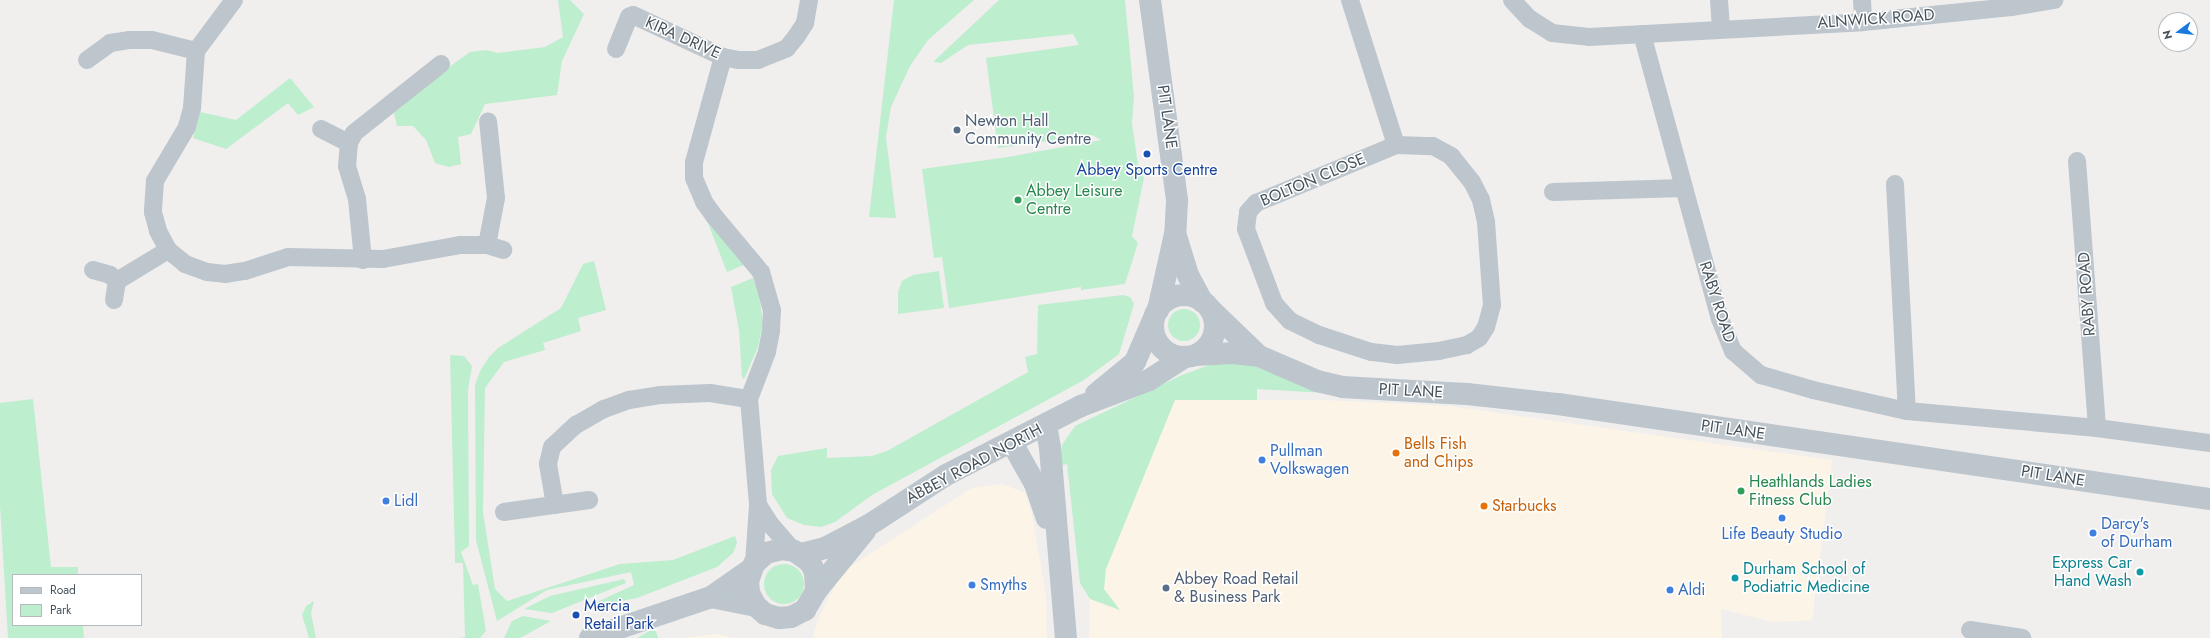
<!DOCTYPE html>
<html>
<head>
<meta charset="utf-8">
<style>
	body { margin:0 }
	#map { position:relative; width:2210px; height:638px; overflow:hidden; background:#f1eeee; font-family:Jost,sans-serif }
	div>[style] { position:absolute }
	.commercial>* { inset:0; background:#fcf5e7 }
	.green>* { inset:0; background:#bdeece }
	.round { border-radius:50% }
	.minor>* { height:18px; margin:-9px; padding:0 9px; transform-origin:9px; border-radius:9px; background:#bdc6cd }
	.tertiary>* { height:22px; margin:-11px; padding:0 11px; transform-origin:11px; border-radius:11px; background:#bdc6cd }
	.tertiary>.ring { margin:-11px; padding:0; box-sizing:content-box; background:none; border:22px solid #bdc6cd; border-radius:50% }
	.dots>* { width:11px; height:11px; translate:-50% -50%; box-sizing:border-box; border:2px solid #fff; border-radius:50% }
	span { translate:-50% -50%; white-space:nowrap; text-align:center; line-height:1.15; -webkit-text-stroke:3px #fff; paint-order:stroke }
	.street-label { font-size:16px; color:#47535c }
	.service-label { font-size:16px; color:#4e5e75 }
	.left { translate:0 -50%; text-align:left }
	.transit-label { font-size:16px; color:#164399 }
	.leisure-label { font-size:16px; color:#27864d }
	.food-label { font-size:16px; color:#c56008 }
	.shop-label { font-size:16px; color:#366cbe }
	.culture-label { font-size:16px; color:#0d838f }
	.right { translate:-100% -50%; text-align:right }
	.legend { position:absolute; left:12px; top:574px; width:130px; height:52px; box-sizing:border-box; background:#fff; border:1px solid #b5babe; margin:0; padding:5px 7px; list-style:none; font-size:12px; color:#47535c }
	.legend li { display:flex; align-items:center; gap:8px; height:20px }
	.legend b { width:20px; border:1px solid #b5babe }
	.north { position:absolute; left:2158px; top:12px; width:40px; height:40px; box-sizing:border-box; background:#fff; border:1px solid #b5babe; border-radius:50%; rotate:255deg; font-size:11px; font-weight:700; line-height:16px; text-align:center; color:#47535c }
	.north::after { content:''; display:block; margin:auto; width:14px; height:18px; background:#1a79df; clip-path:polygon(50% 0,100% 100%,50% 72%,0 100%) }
</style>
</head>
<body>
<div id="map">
	<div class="commercial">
		<div style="clip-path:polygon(1175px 400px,1322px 400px,1448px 406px,1832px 460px,1812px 620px,1773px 622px,1721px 609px,1722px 638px,1089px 638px,1090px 586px)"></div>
		<div style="clip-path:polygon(1002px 484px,1025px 493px,1032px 514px,1046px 596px,1047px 638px,813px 638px,817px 622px,842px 572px,972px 488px)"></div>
		<div style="clip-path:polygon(715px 634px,735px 638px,684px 638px)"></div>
	</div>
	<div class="green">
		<div style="clip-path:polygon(558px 0,570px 0,584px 14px,562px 61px,557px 95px,485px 104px,471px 134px,458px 137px,461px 164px,449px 167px,435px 163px,426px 140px,413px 126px,397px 126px,394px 113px,449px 67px,470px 52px,486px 50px,498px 53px,545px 47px,563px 37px)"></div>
		<div style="clip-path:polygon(894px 0,974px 0,928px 40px,910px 66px,891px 107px,886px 137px,896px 218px,869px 217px)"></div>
		<div style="clip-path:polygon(999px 0,1125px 0,1134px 97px,1132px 123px,1138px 165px,1144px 178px,1132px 236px,1138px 243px,1125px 284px,1081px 290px,1081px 287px,949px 308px,942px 257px,934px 258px,922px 169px,1008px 157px,1101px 140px,1092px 135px,998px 148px,986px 58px,1079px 45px,1073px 34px,968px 45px,941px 63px,933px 62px)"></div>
		<div style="clip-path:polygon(290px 78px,314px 107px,298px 115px,288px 103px,226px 149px,193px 138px,200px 112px,236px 120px)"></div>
		<div style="clip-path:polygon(706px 218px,746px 264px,727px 272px)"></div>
		<div style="clip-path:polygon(594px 261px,606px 310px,578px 318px,581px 331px,543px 343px,545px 350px,504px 362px,485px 388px,483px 512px,495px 589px,507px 601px,620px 564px,673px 560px,735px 536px,737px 543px,733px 553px,717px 567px,637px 598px,584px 608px,634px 585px,631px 572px,547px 590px,497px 621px,476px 540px,475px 385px,480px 371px,489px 357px,498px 348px,561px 308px,583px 264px)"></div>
		<div style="clip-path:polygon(939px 271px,944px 308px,898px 314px,898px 292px,902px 281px,913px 275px)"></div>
		<div style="clip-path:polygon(753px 278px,760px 301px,763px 323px,758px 347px,744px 379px,742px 377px,739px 330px,731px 287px)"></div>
		<div style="clip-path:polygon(1123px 295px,1130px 297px,1134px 304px,1119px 354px,1084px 380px,872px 495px,835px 522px,821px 527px,804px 525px,787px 518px,772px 494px,771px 470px,778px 456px,827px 448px,827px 458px,872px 456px,887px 451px,1028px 372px,1025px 357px,1037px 354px,1038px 305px)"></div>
		<div class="round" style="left:1168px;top:309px;width:32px;height:32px"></div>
		<div style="clip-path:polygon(450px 355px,464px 356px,472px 366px,468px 390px,469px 546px,461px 552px,473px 585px,478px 584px,486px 631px,480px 638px,460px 638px,465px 637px,463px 563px,455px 563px,455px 558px)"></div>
		<div style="clip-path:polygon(1241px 361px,1325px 393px,1257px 389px,1257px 400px,1175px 400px,1106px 569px,1104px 589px,1120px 610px,1090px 599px,1080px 583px,1067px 464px,1059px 466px,1062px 445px,1075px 426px,1182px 375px,1215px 363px)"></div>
		<div style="clip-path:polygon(33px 399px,51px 567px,78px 567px,78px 575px,13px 575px,13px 625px,83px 625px,84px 638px,8px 638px,0 506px,0 403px)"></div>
		<div class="round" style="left:764px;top:564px;width:40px;height:40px"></div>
		<div style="clip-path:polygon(624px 579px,626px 583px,552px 613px,524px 609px,550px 596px)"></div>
		<div style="clip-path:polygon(314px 601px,311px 613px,316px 638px,309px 638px,302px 615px,306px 606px)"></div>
		<div style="clip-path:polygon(523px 616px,551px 621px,520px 638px,504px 638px,512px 621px)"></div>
		<div style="clip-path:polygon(655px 628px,658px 638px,637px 638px)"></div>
	</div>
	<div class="minor">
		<div style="left:234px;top:0;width:64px;rotate:126.7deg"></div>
		<div style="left:196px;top:51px;width:57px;rotate:94deg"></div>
		<div style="left:192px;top:108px;width:20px;rotate:105deg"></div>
		<div style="left:187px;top:127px;width:63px;rotate:120.7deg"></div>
		<div style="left:155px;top:181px;width:31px;rotate:94deg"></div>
		<div style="left:153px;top:212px;width:20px;rotate:75deg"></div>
		<div style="left:158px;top:231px;width:21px;rotate:62deg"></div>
		<div style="left:168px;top:250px;width:22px;rotate:39deg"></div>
		<div style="left:185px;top:264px;width:23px;rotate:20deg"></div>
		<div style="left:207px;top:272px;width:18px;rotate:6deg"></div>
		<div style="left:225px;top:274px;width:20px;rotate:-9deg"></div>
		<div style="left:245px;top:271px;width:45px;rotate:-18deg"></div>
		<div style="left:288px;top:257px;width:95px;rotate:1.2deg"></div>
		<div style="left:383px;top:259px;width:78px;rotate:-10.3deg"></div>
		<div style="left:460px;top:245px;width:27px"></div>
		<div style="left:487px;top:245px;width:17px;rotate:17deg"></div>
		<div style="left:1350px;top:0;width:152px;rotate:72.4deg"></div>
		<div style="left:1512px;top:0;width:26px;rotate:47deg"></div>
		<div style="left:1530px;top:19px;width:26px;rotate:32deg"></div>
		<div style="left:1552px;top:33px;width:37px;rotate:6deg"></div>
		<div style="left:1589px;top:37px;width:274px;rotate:-3.1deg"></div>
		<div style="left:1863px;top:22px;width:149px;rotate:-5.8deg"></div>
		<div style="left:2011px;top:7px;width:44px;rotate:-9.2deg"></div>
		<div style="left:1719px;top:0;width:29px;rotate:86deg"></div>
		<div style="left:1862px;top:0;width:22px;rotate:87deg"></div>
		<div style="left:1642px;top:34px;width:295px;rotate:74.7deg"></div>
		<div style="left:1720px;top:319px;width:35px;rotate:68deg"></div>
		<div style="left:1733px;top:351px;width:37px;rotate:41deg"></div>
		<div style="left:1761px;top:375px;width:54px;rotate:16.1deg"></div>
		<div style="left:1813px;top:390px;width:96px;rotate:12.6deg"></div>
		<div style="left:1907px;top:411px;width:191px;rotate:5.1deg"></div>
		<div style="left:2097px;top:428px;width:114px;rotate:7.6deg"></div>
		<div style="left:616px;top:49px;width:35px;rotate:-68deg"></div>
		<div style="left:629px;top:17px;width:4px;rotate:-27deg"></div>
		<div style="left:633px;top:15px;width:99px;rotate:25deg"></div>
		<div style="left:723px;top:57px;width:16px;rotate:11deg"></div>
		<div style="left:739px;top:60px;width:19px"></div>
		<div style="left:758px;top:60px;width:31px;rotate:-22deg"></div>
		<div style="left:787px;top:48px;width:14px;rotate:-51deg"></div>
		<div style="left:796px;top:37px;width:17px;rotate:-57deg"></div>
		<div style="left:805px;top:23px;width:23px;rotate:-80deg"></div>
		<div style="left:723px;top:57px;width:109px;rotate:105.4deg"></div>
		<div style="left:694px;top:162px;width:16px;rotate:90deg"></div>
		<div style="left:694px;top:178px;width:26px;rotate:67deg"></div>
		<div style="left:704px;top:202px;width:19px;rotate:54deg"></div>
		<div style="left:715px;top:217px;width:72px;rotate:50.1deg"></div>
		<div style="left:761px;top:272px;width:40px;rotate:74deg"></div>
		<div style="left:772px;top:310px;width:21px;rotate:93deg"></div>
		<div style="left:771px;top:331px;width:21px;rotate:101deg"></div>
		<div style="left:767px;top:352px;width:50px;rotate:111deg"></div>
		<div style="left:749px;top:399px;width:106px;rotate:85.1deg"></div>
		<div style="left:758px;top:505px;width:59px;rotate:93.9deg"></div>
		<div style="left:87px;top:60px;width:29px;rotate:-36deg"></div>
		<div style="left:110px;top:43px;width:19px;rotate:-9deg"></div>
		<div style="left:129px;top:40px;width:23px"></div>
		<div style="left:152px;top:40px;width:45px;rotate:14deg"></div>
		<div style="left:321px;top:129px;width:31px;rotate:27deg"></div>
		<div style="left:1396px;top:145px;width:37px;rotate:2deg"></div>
		<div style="left:1433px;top:146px;width:21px;rotate:29deg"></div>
		<div style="left:1451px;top:156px;width:33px;rotate:51deg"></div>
		<div style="left:1472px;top:182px;width:20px;rotate:63deg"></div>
		<div style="left:1481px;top:200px;width:23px;rotate:77deg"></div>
		<div style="left:1486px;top:222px;width:83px;rotate:85.9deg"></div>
		<div style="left:1492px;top:305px;width:23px;rotate:105deg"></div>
		<div style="left:1486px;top:327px;width:13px;rotate:122deg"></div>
		<div style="left:1479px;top:338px;width:14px;rotate:150deg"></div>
		<div style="left:1467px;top:345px;width:29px;rotate:168deg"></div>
		<div style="left:1439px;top:351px;width:42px;rotate:174.6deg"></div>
		<div style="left:1397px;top:355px;width:26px;rotate:-173deg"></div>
		<div style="left:1371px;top:352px;width:55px;rotate:-161.9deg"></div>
		<div style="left:1319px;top:335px;width:32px;rotate:-154deg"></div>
		<div style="left:1290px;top:321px;width:24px;rotate:-132deg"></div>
		<div style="left:1274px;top:303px;width:79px;rotate:-110.7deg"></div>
		<div style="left:1246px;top:229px;width:17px;rotate:-83deg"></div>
		<div style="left:1248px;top:212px;width:12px;rotate:-48deg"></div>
		<div style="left:1256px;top:203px;width:152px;rotate:-22.5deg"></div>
		<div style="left:2077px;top:161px;width:268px;rotate:85.7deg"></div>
		<div style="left:1895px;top:184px;width:227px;rotate:87deg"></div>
		<div style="left:1553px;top:192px;width:130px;rotate:-1.8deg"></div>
		<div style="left:487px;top:245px;width:48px;rotate:-79.2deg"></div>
		<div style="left:496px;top:198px;width:77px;rotate:-95.9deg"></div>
		<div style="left:363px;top:260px;width:61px;rotate:-95.6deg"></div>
		<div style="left:357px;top:199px;width:34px;rotate:-107deg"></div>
		<div style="left:347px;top:166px;width:23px;rotate:-85deg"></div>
		<div style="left:349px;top:143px;width:11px;rotate:-63deg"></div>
		<div style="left:354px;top:133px;width:111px;rotate:-38.4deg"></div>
		<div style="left:93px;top:270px;width:18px;rotate:16deg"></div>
		<div style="left:110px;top:275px;width:9px;rotate:41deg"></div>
		<div style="left:117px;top:281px;width:60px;rotate:-31.3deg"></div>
		<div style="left:114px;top:300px;width:19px;rotate:-81deg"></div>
		<div style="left:555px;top:505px;width:42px;rotate:-99.7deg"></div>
		<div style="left:548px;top:464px;width:17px;rotate:-77deg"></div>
		<div style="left:552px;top:447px;width:33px;rotate:-43deg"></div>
		<div style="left:576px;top:425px;width:32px;rotate:-30deg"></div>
		<div style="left:604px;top:409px;width:27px;rotate:-20deg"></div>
		<div style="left:629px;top:400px;width:31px;rotate:-9deg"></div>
		<div style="left:660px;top:395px;width:50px;rotate:-2.3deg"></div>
		<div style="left:710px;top:393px;width:39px;rotate:9deg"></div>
		<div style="left:758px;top:505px;width:24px;rotate:57deg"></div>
		<div style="left:771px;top:525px;width:35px;rotate:49deg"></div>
		<div style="left:504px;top:512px;width:86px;rotate:-8deg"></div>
		<div style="left:1970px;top:630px;width:53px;rotate:8.7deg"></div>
	</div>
	<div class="tertiary">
		<div style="left:1150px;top:0;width:203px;rotate:82.3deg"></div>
		<div style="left:1177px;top:201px;width:33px;rotate:93deg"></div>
		<div style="left:1175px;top:234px;width:78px;rotate:102.6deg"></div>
		<div style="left:1176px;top:236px;width:41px;rotate:72.9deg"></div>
		<div style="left:1188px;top:275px;width:30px;rotate:62deg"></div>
		<div class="ring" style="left:1153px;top:295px;width:40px;height:40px"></div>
		<div style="left:1210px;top:309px;width:68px;rotate:43.8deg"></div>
		<div style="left:1259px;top:356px;width:63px;rotate:23.3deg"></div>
		<div style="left:1317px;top:381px;width:26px;rotate:13deg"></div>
		<div style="left:1342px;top:387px;width:125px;rotate:3.2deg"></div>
		<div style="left:1467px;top:394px;width:92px;rotate:6.3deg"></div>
		<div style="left:1558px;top:404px;width:659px;rotate:8.29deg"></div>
		<div style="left:1196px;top:355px;width:36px;rotate:-3deg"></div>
		<div style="left:1232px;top:353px;width:27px;rotate:6deg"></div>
		<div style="left:1096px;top:394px;width:50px;rotate:-39.4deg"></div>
		<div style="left:1135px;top:362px;width:46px;rotate:-66.8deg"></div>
		<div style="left:1046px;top:425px;width:23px;rotate:80deg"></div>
		<div style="left:1050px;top:448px;width:191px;rotate:85.2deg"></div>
		<div style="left:1012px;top:443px;width:47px;rotate:60.7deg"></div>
		<div style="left:1035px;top:484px;width:36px;rotate:71deg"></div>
		<div style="left:801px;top:554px;width:25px;rotate:-14deg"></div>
		<div style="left:825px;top:548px;width:50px;rotate:-27.6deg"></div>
		<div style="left:869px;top:525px;width:92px;rotate:-33deg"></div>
		<div style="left:946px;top:475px;width:152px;rotate:-27.1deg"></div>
		<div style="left:1081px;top:406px;width:73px;rotate:-20.9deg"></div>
		<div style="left:1149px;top:380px;width:43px;rotate:-32.6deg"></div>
		<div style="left:816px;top:591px;width:77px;rotate:-50.8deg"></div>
		<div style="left:711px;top:597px;width:46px;rotate:11.3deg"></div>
		<div style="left:756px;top:606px;width:12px;rotate:42deg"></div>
		<div style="left:765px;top:614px;width:15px;rotate:16deg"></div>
		<div style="left:779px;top:618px;width:12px;rotate:-5deg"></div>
		<div style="left:791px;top:617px;width:16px;rotate:-27deg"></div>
		<div style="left:805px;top:610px;width:22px;rotate:-60deg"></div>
		<div style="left:816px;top:591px;width:19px;rotate:-93deg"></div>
		<div style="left:815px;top:572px;width:11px;rotate:-117deg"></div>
		<div style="left:810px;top:562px;width:19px;rotate:-145deg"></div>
		<div style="left:794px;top:551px;width:12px;rotate:-171deg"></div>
		<div style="left:782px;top:549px;width:16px;rotate:166deg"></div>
		<div style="left:766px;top:553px;width:16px;rotate:137deg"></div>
		<div style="left:754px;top:564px;width:18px;rotate:109deg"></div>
		<div style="left:748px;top:581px;width:12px;rotate:85deg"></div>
		<div style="left:749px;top:593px;width:15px;rotate:62deg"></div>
		<div style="left:590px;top:638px;width:128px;rotate:-18.7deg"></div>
		<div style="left:711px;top:597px;width:49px;rotate:-35deg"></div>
	</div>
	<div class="dots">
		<div style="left:957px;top:130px;background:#5c6f8a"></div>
		<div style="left:1147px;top:154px;background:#1a4fb4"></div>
		<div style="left:1018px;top:200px;background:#2e9e5b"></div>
		<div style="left:1396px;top:453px;background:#e8710a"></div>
		<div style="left:1262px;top:460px;background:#3f7fe0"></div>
		<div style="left:1741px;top:491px;background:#2e9e5b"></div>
		<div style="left:386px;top:501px;background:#3f7fe0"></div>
		<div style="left:1484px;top:506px;background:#e8710a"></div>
		<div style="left:1782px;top:518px;background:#3f7fe0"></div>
		<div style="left:2093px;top:533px;background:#3f7fe0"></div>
		<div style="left:2140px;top:572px;background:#0f9aa8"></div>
		<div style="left:1735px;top:578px;background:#0f9aa8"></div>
		<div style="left:972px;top:585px;background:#3f7fe0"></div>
		<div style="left:1166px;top:588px;background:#5c6f8a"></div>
		<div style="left:1670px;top:590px;background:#3f7fe0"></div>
		<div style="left:576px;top:615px;background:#1a4fb4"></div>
	</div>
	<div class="street-label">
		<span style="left:1876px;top:19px;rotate:-4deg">ALNWICK ROAD</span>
		<span style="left:683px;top:38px;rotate:24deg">KIRA DRIVE</span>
		<span style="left:1167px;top:117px;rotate:82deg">PIT LANE</span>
		<span style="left:1313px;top:180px;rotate:-23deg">BOLTON CLOSE</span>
		<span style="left:2087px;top:294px;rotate:-94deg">RABY ROAD</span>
		<span style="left:1717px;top:302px;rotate:72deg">RABY ROAD</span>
		<span style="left:1411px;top:391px;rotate:3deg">PIT LANE</span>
		<span style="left:1733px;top:430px;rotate:8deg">PIT LANE</span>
		<span style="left:974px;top:464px;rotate:-28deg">ABBEY ROAD NORTH</span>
		<span style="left:2053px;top:476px;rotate:9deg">PIT LANE</span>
	</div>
	<div class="service-label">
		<span class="left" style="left:965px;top:130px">Newton Hall<br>Community Centre</span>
		<span class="left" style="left:1174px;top:588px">Abbey Road Retail<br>&amp; Business Park</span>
	</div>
	<div class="transit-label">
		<span style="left:1147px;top:170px">Abbey Sports Centre</span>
		<span class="left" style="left:584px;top:615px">Mercia<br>Retail Park</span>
	</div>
	<div class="leisure-label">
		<span class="left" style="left:1026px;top:200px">Abbey Leisure<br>Centre</span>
		<span class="left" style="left:1749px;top:491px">Heathlands Ladies<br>Fitness Club</span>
	</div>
	<div class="food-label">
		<span class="left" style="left:1404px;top:453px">Bells Fish<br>and Chips</span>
		<span class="left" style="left:1492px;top:506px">Starbucks</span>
	</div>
	<div class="shop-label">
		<span class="left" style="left:1270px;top:460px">Pullman<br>Volkswagen</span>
		<span class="left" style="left:394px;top:501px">Lidl</span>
		<span class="left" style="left:2101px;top:533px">Darcy's<br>of Durham</span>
		<span style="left:1782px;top:534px">Life Beauty Studio</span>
		<span class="left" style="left:980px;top:585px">Smyths</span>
		<span class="left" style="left:1678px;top:590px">Aldi</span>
	</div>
	<div class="culture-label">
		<span class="right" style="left:2132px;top:572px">Express Car<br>Hand Wash</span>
		<span class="left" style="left:1743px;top:578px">Durham School of<br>Podiatric Medicine</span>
	</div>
	<ul class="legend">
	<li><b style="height:5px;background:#bdc6cd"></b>Road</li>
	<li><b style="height:11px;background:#bdeece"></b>Park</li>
	</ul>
	<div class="north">N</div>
</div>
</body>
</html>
